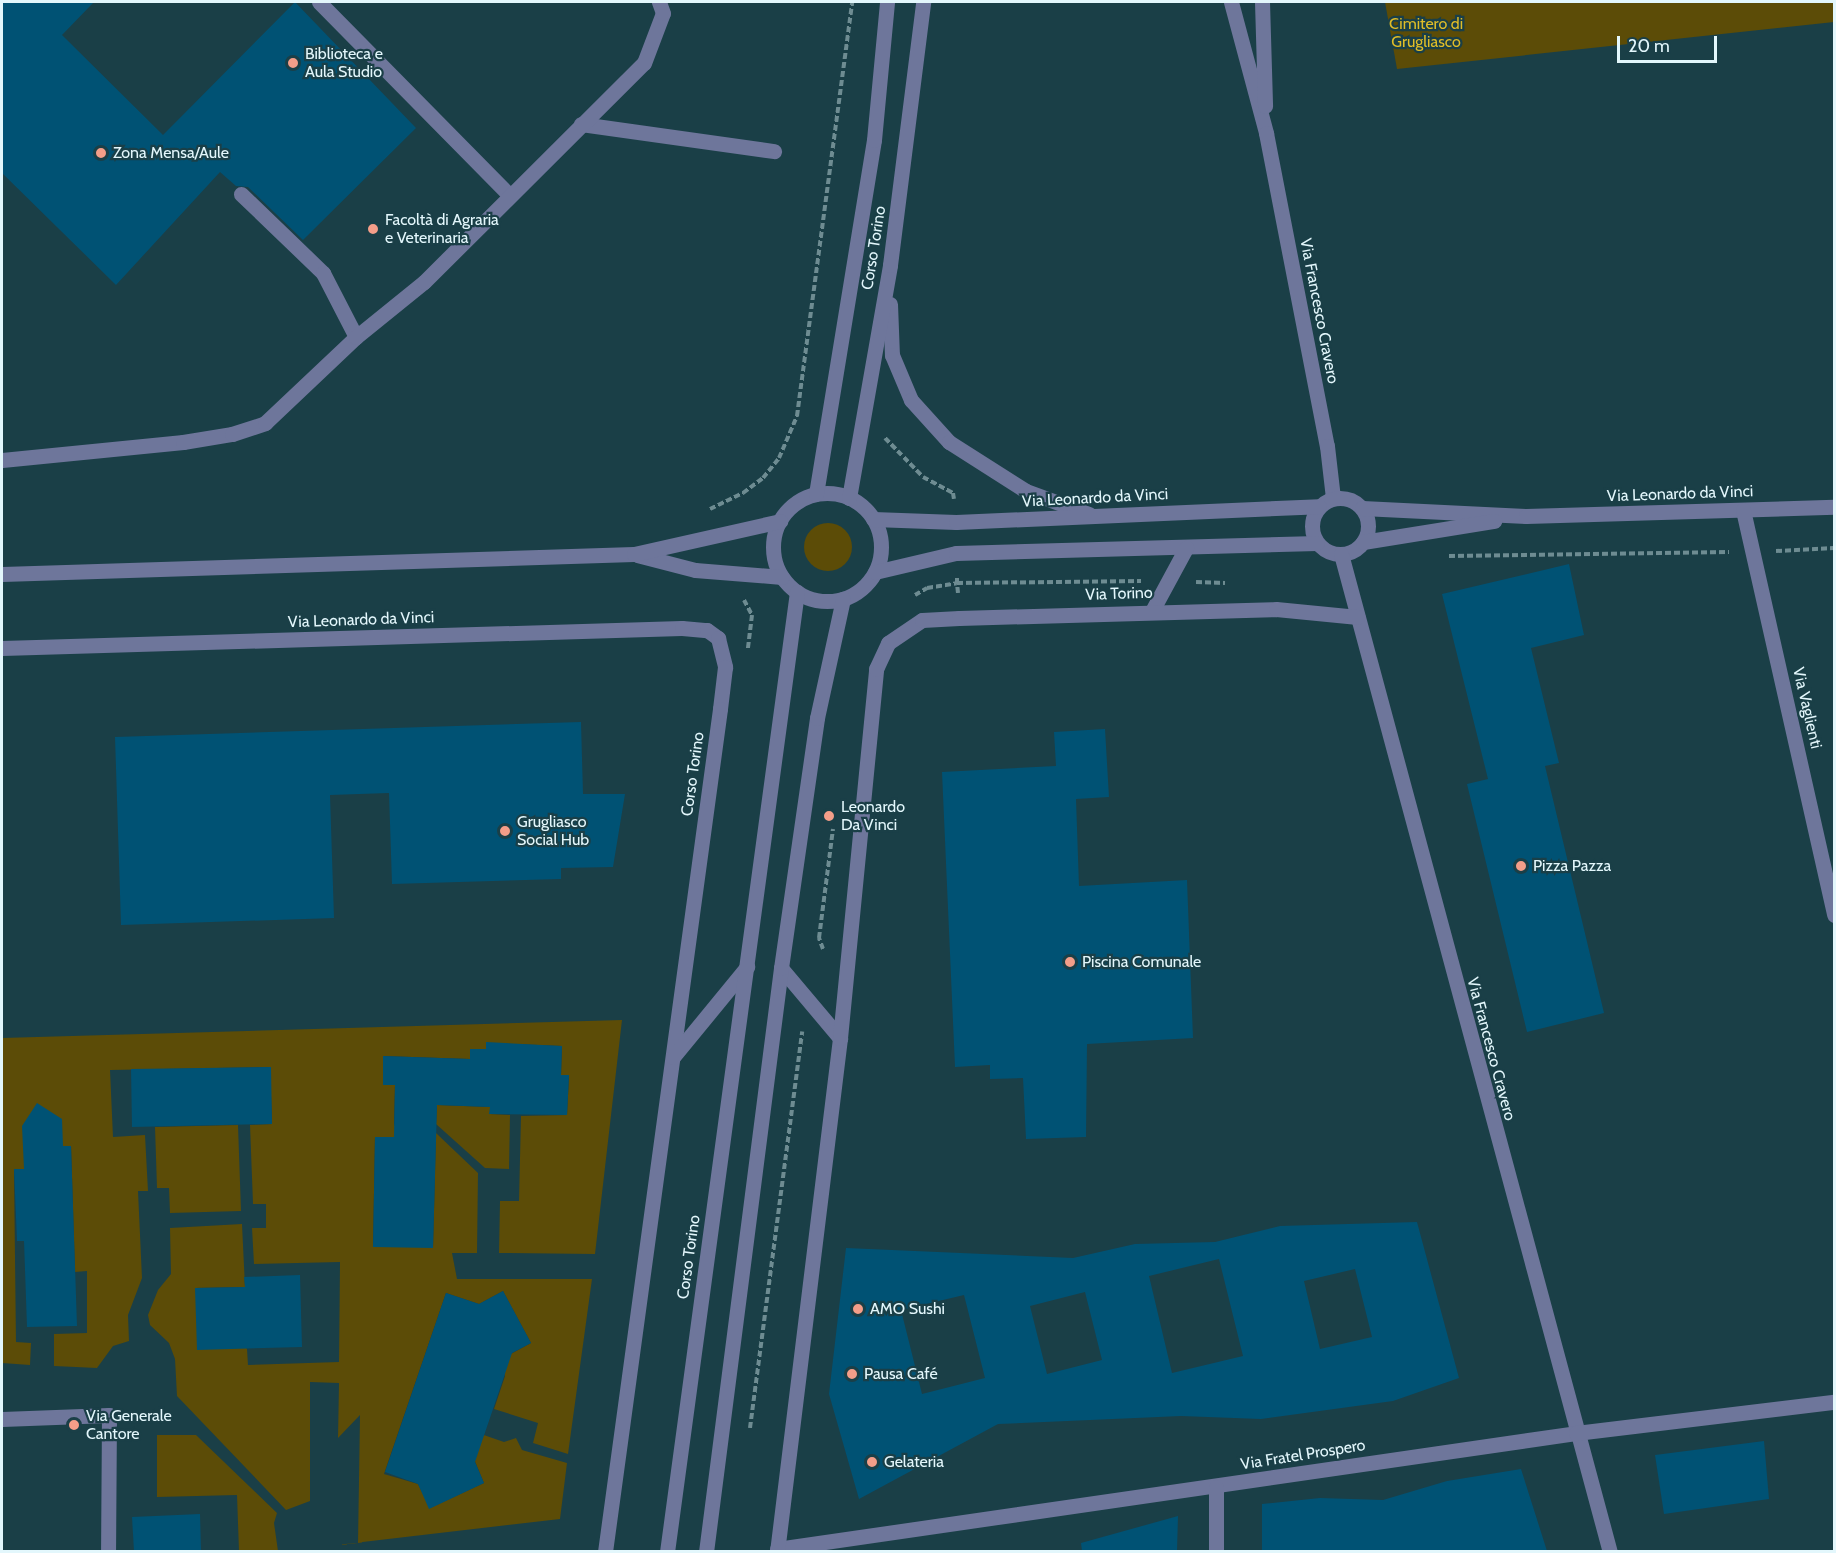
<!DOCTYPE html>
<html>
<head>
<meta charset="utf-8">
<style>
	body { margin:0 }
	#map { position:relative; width:1836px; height:1553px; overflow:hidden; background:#1a3f47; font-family:Cabin,sans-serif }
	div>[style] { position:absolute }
	.green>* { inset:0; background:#5c4c07 }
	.round { border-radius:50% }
	.building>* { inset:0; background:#005274 }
	.path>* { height:4px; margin-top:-2px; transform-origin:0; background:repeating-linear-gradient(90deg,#6e8c92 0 6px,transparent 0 9px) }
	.minor>* { height:15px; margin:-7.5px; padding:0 7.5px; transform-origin:7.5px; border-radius:7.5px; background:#6e769b }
	.minor>.ring { margin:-7.5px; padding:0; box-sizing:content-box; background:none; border:15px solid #6e769b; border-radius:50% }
	.dots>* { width:16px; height:16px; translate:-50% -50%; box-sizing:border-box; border:3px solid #1a3f47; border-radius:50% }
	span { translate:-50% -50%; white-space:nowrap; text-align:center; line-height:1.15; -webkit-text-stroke:4.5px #1a3f47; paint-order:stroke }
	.park-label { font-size:16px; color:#e0bd27 }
	.poi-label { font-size:16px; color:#e3f7fc }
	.left { translate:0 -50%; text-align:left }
	.street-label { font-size:16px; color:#e3f7fc }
	.frame { position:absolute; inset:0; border:3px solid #e3f7fc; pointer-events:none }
	.scale { position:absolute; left:1617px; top:36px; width:100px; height:27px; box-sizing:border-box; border:3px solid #e3f7fc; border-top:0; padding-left:8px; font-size:18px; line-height:21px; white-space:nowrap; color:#e3f7fc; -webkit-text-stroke:4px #1a3f47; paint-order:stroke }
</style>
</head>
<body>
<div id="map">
	<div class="green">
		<div style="clip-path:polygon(1385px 2px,1834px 2px,1834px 22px,1397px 69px)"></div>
		<div class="round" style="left:804px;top:523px;width:48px;height:48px"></div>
		<div style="clip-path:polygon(622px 1020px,595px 1254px,499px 1253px,500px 1201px,519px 1201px,521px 1116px,567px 1115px,569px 1076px,561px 1075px,562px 1046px,487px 1043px,486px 1049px,470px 1049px,470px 1059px,383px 1056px,383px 1084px,395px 1085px,394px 1124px,401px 1137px,375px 1137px,373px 1246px,433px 1247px,436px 1133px,478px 1173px,477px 1253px,452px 1253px,457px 1279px,592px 1279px,568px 1454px,533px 1443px,538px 1423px,494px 1409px,505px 1376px,500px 1360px,531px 1343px,503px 1291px,479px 1304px,446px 1293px,384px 1474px,418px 1484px,430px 1508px,484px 1483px,469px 1447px,475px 1432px,504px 1442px,516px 1438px,522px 1450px,567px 1463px,560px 1519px,337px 1545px,358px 1543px,360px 1415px,338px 1438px,339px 1383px,310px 1382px,310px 1501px,286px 1510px,177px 1396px,175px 1359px,169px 1343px,150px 1325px,148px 1315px,158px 1290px,171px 1274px,170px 1228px,242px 1224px,245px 1287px,195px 1288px,247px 1349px,248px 1365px,339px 1362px,340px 1262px,254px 1264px,252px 1228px,266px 1228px,266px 1204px,253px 1204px,250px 1125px,272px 1124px,270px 1067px,110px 1070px,113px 1137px,145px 1135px,148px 1191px,138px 1191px,142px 1278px,128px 1315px,129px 1341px,113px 1346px,97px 1368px,54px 1366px,54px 1334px,87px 1333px,87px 1271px,75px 1272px,71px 1146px,63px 1146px,24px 1169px,14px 1170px,16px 1342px,31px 1343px,30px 1365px,2px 1363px,2px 1038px)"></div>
		<div style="clip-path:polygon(437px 1105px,490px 1107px,490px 1114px,510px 1115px,509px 1169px,485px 1168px,436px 1124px)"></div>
		<div style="clip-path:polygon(238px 1125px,241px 1211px,170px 1213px,169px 1188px,157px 1188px,155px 1127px)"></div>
		<div style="clip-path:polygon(157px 1435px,196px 1435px,277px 1513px,274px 1523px,278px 1551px,239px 1551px,237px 1495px,157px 1497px)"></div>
	</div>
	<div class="building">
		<div style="clip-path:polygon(2px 2px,94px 2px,62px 35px,163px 135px,295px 2px,416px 128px,303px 240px,248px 187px,236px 186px,220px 172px,116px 285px,2px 173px)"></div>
		<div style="clip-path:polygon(1569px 564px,1584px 635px,1531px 648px,1559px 763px,1545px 766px,1604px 1013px,1527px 1032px,1467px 784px,1488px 779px,1442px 594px)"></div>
		<div style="clip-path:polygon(581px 722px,583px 794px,625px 794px,613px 867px,561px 868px,561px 879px,392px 884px,389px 793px,330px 795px,334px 918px,121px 925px,115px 737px)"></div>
		<div style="clip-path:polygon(1105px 729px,1109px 797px,1076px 799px,1079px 886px,1187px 880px,1193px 1038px,1087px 1044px,1086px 1137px,1026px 1139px,1023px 1078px,990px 1079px,990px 1065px,955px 1067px,942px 772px,1056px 766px,1054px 732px)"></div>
		<div style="clip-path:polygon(486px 1042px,562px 1046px,561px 1075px,569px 1075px,567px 1115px,489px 1114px,490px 1107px,437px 1105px,433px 1248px,373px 1247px,375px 1137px,394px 1137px,395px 1085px,383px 1085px,383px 1056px,470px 1059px,470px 1049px,486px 1049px)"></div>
		<div style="clip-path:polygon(271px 1067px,272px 1124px,132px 1127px,131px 1069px)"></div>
		<div style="clip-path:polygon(37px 1103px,62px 1119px,63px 1146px,71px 1146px,77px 1326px,27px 1327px,24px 1241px,17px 1241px,14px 1169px,24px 1169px,22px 1126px)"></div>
		<div style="clip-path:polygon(evenodd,1417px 1222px,1459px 1378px,1393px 1401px,1261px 1419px,1181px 1416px,998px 1424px,859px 1499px,829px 1394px,846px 1248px,1073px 1258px,1135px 1244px,1215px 1242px,1280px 1226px,1417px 1222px,1219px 1259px,1243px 1356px,1172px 1373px,1149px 1276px,1219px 1259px,1417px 1222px,1355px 1269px,1372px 1337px,1320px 1349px,1304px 1281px,1355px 1269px,1417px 1222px,1085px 1292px,1102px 1360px,1047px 1374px,1030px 1306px,1085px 1292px,1417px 1222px,964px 1295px,985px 1378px,922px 1394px,901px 1310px,964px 1295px)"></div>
		<div style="clip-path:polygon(300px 1275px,302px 1347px,197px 1350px,195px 1288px,245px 1287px,244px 1277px)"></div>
		<div style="clip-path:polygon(503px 1291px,531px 1343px,512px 1353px,475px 1462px,484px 1483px,429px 1509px,418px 1484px,385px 1472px,446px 1293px,479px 1304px)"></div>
		<div style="clip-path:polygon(1764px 1441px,1769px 1499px,1664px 1514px,1655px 1455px)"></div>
		<div style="clip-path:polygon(1521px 1469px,1547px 1551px,1262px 1551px,1262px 1504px,1320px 1498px,1383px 1500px,1447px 1481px)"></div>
		<div style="clip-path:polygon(200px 1514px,201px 1551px,134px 1551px,132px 1517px)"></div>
		<div style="clip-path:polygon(1178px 1516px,1177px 1551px,1082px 1551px,1081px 1543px)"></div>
	</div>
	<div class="path">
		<div style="left:885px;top:438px;width:54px;rotate:45.7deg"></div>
		<div style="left:923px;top:477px;width:34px;rotate:28deg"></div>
		<div style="left:953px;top:493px;width:6px;rotate:81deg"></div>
		<div style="left:710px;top:509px;width:37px;rotate:-26deg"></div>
		<div style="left:743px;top:493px;width:25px;rotate:-37deg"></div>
		<div style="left:763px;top:478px;width:26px;rotate:-51deg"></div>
		<div style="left:779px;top:458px;width:46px;rotate:-66.8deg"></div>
		<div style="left:797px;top:416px;width:418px;rotate:-82.4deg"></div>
		<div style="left:1776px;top:551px;width:58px;rotate:-3deg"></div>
		<div style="left:1449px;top:556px;width:280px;rotate:-0.8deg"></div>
		<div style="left:1196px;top:582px;width:29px;rotate:2deg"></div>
		<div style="left:958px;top:593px;width:10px;rotate:-96deg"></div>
		<div style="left:957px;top:583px;width:184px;rotate:-0.6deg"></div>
		<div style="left:915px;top:595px;width:14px;rotate:-30deg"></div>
		<div style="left:927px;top:588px;width:30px;rotate:-9deg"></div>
		<div style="left:957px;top:583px;width:5px;rotate:-90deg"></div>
		<div style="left:744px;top:600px;width:17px;rotate:62deg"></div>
		<div style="left:752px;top:615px;width:35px;rotate:97deg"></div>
		<div style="left:823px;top:949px;width:12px;rotate:-110deg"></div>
		<div style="left:819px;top:938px;width:110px;rotate:-82.7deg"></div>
		<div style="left:750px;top:1428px;width:400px;rotate:-82.5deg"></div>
	</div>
	<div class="minor">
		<div style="left:319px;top:2px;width:272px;rotate:45.4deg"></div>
		<div style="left:1231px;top:2px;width:136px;rotate:75deg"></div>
		<div style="left:1266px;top:133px;width:319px;rotate:79deg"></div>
		<div style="left:1327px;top:446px;width:52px;rotate:83.4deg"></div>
		<div style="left:1262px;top:2px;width:104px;rotate:88.3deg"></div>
		<div style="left:581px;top:124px;width:195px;rotate:8deg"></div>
		<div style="left:241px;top:194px;width:114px;rotate:43.9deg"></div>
		<div style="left:323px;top:273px;width:72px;rotate:62.7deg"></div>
		<div style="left:890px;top:304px;width:51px;rotate:87.8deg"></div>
		<div style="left:892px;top:355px;width:49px;rotate:67.1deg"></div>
		<div style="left:911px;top:400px;width:57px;rotate:47.9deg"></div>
		<div style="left:949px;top:442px;width:91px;rotate:32.5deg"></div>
		<div style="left:1026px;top:491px;width:67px;rotate:20.1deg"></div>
		<div style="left:2px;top:460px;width:182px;rotate:-5.7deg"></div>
		<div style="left:183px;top:442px;width:50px;rotate:-9.3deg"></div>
		<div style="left:232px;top:434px;width:35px;rotate:-18deg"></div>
		<div style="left:265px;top:423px;width:125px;rotate:-43.4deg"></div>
		<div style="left:356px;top:337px;width:87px;rotate:-39deg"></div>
		<div style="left:424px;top:282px;width:310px;rotate:-44.9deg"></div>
		<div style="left:644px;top:63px;width:53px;rotate:-69.2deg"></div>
		<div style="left:663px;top:13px;width:12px;rotate:-110deg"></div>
		<div class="ring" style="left:773px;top:493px;width:93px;height:93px"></div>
		<div style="left:816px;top:494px;width:359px;rotate:-80.7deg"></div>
		<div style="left:874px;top:140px;width:139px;rotate:-84.6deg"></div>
		<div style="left:849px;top:498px;width:237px;rotate:-80deg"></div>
		<div style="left:890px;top:265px;width:265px;rotate:-82.8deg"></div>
		<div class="ring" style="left:1312px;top:498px;width:41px;height:41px"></div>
		<div style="left:1362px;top:508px;width:164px;rotate:2.8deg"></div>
		<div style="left:1526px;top:516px;width:308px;rotate:-1.7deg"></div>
		<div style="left:1743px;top:510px;width:415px;rotate:77.3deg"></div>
		<div style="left:873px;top:519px;width:83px;rotate:2.1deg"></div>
		<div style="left:956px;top:522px;width:363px;rotate:-2.5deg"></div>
		<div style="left:1363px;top:542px;width:133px;rotate:-9.1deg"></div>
		<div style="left:1341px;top:554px;width:1034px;rotate:74.92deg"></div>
		<div style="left:637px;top:555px;width:60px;rotate:14.5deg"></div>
		<div style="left:695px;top:570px;width:87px;rotate:4.6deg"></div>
		<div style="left:875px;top:572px;width:83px;rotate:-13.2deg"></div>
		<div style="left:956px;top:553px;width:361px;rotate:-1.6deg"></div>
		<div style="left:2px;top:574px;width:632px;rotate:-1.81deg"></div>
		<div style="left:634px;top:554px;width:150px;rotate:-12.7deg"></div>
		<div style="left:1152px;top:611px;width:72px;rotate:-61.6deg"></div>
		<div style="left:2px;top:648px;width:680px;rotate:-1.68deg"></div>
		<div style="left:682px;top:628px;width:25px;rotate:5deg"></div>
		<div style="left:707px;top:630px;width:14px;rotate:36deg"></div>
		<div style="left:718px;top:638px;width:30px;rotate:76deg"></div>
		<div style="left:725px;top:667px;width:42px;rotate:96.8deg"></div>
		<div style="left:720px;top:709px;width:851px;rotate:97.77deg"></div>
		<div style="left:781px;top:968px;width:92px;rotate:49.9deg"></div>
		<div style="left:673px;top:1057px;width:117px;rotate:-50.6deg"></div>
		<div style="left:2px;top:1419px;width:107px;rotate:-2.1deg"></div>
		<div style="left:109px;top:1415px;width:137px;rotate:90.4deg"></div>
		<div style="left:777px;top:1549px;width:807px;rotate:-8.26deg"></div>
		<div style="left:1576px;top:1433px;width:260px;rotate:-6.9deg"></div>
		<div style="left:667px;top:1552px;width:969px;rotate:-82.29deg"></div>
		<div style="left:706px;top:1552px;width:589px;rotate:-82.68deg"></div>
		<div style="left:781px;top:968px;width:253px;rotate:-81.8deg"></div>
		<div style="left:817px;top:718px;width:122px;rotate:-77.7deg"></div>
		<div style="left:777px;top:1552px;width:518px;rotate:-83.01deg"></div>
		<div style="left:840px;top:1038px;width:371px;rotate:-84.4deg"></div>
		<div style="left:876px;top:669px;width:29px;rotate:-65deg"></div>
		<div style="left:888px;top:643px;width:41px;rotate:-34.1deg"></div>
		<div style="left:922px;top:620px;width:37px;rotate:-3deg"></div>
		<div style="left:959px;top:618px;width:317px;rotate:-1.6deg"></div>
		<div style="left:1276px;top:609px;width:82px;rotate:5.6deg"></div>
		<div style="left:1216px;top:1552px;width:65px;rotate:-90deg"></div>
	</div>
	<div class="dots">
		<div style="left:293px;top:63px;background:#f49e89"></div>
		<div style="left:101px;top:153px;background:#f49e89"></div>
		<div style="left:373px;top:229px;background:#f49e89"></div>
		<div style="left:829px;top:816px;background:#f49e89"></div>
		<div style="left:505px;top:831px;background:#f49e89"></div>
		<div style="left:1521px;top:866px;background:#f49e89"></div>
		<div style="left:1070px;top:962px;background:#f49e89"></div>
		<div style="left:858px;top:1309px;background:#f49e89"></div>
		<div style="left:852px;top:1374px;background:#f49e89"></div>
		<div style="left:74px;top:1425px;background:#f49e89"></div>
		<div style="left:872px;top:1462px;background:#f49e89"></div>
	</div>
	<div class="park-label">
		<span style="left:1426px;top:33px">Cimitero di<br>Grugliasco</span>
	</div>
	<div class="poi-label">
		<span class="left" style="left:305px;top:63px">Biblioteca e<br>Aula Studio</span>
		<span class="left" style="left:113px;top:153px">Zona Mensa/Aule</span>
		<span class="left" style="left:385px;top:229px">Facoltà di Agraria<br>e Veterinaria</span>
		<span class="left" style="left:841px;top:816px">Leonardo<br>Da Vinci</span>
		<span class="left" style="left:517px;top:831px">Grugliasco<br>Social Hub</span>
		<span class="left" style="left:1533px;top:866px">Pizza Pazza</span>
		<span class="left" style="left:1082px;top:962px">Piscina Comunale</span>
		<span class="left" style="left:870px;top:1309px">AMO Sushi</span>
		<span class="left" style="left:864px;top:1374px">Pausa Café</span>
		<span class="left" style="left:86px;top:1425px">Via Generale<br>Cantore</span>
		<span class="left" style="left:884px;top:1462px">Gelateria</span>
	</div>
	<div class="street-label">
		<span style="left:874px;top:248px;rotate:-81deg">Corso Torino</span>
		<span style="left:1319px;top:311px;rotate:79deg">Via Francesco Cravero</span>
		<span style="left:1680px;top:494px;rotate:-2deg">Via Leonardo da Vinci</span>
		<span style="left:1095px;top:498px;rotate:-3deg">Via Leonardo da Vinci</span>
		<span style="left:1119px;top:594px;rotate:-2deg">Via Torino</span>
		<span style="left:361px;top:620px;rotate:-2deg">Via Leonardo da Vinci</span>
		<span style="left:1807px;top:708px;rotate:77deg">Via Vaglienti</span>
		<span style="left:693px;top:774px;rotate:-82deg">Corso Torino</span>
		<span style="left:1491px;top:1049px;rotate:75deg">Via Francesco Cravero</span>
		<span style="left:689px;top:1257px;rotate:-82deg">Corso Torino</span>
		<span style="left:1303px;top:1455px;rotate:-9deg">Via Fratel Prospero</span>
	</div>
	<div class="frame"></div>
	<div class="scale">20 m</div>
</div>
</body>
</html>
